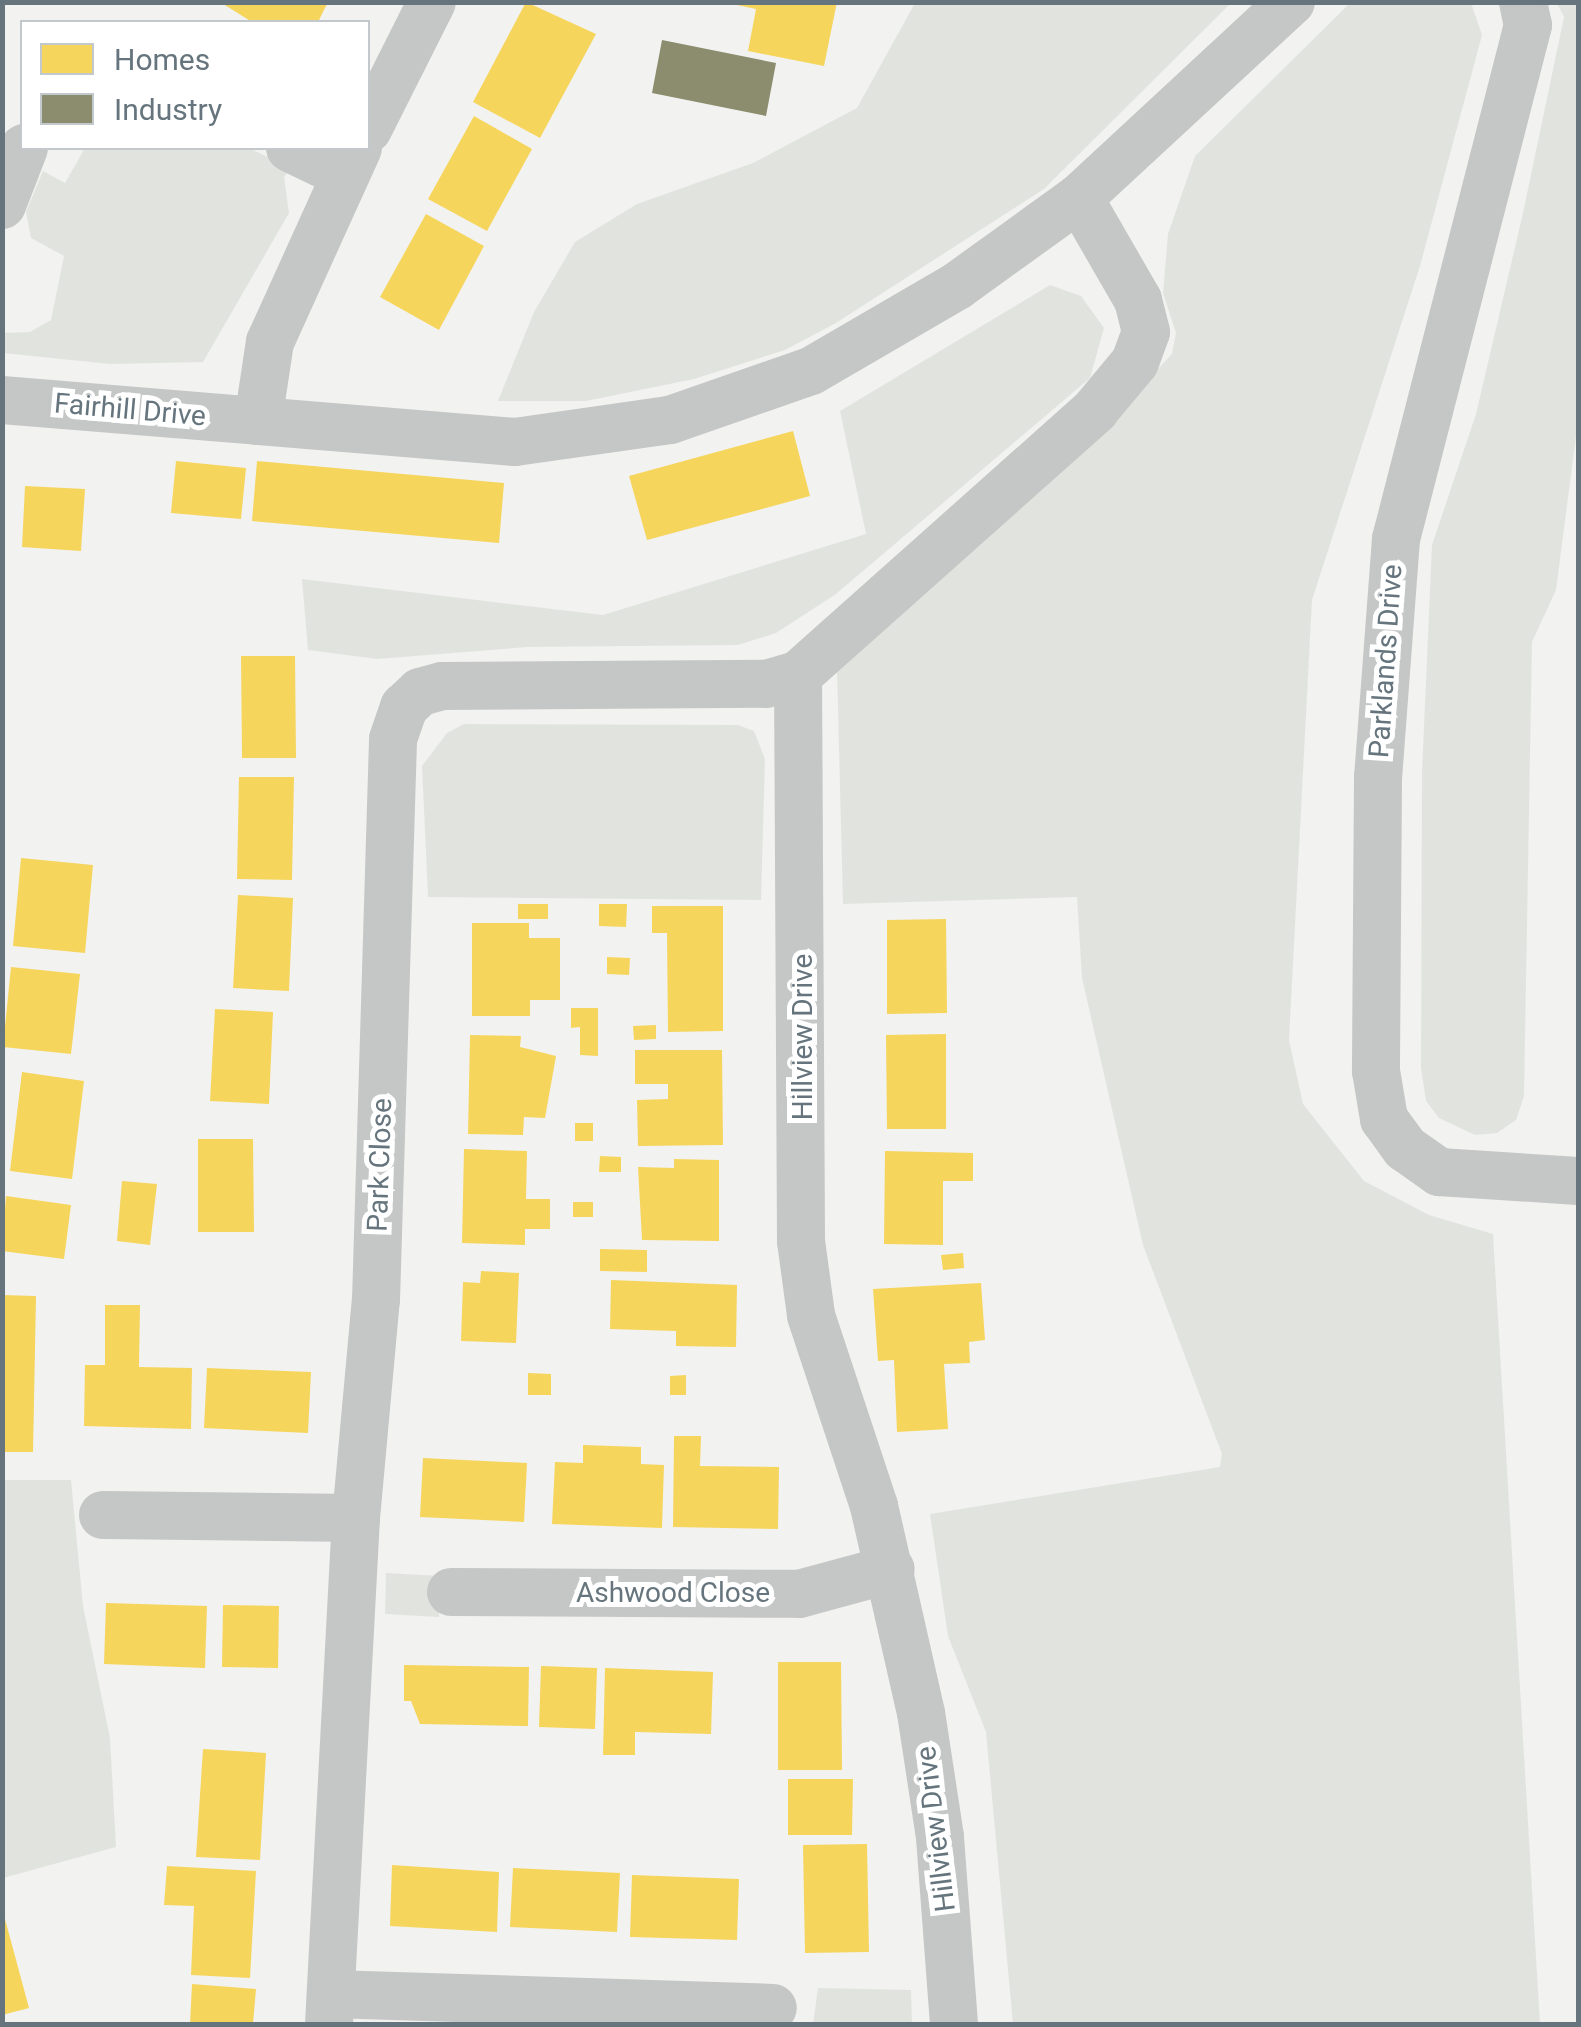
<!DOCTYPE html>
<html>
<head>
<meta charset="utf-8">
<style>
	body { margin:0 }
	#map { position:relative; width:1581px; height:2027px; overflow:hidden; background:#f2f2f1; font-family:Roboto,sans-serif }
	div>[style] { position:absolute }
	.green>* { inset:0; background:#e1e4de }
	.homes>* { inset:0; background:#f6d55c }
	.industry>* { inset:0; background:#8c8c6e }
	.street>* { height:48px; margin:-24px; padding:0 24px; transform-origin:24px; border-radius:24px; background:#c5c6c6 }
	span { translate:-50% -50%; white-space:nowrap; text-align:center; line-height:1.15; -webkit-text-stroke:10px #fff; paint-order:stroke }
	.street-label { font-size:28px; color:#66757d }
	.frame { position:absolute; inset:0; border:5px solid #66757d; pointer-events:none }
	.legend { position:absolute; left:20px; top:20px; width:350px; height:130px; box-sizing:border-box; background:#fff; border:2px solid #c2c8cb; margin:0; padding:12px 18px; list-style:none; font-size:30px; color:#66757d }
	.legend li { display:flex; align-items:center; gap:20px; height:50px }
	.legend b { width:50px; border:2px solid #c2c8cb }
</style>
</head>
<body>
<div id="map">
	<div class="green">
		<div style="clip-path:polygon(915px 3px,1231px 3px,1044px 189px,836px 323px,785px 350px,694px 379px,586px 401px,498px 401px,534px 312px,575px 242px,637px 204px,753px 163px,857px 108px)"></div>
		<div style="clip-path:polygon(1350px 3px,1471px 3px,1482px 35px,1420px 266px,1312px 600px,1289px 1040px,1303px 1104px,1364px 1181px,1429px 1215px,1493px 1234px,1540px 2024px,1013px 2024px,986px 1732px,948px 1636px,930px 1514px,1220px 1467px,1222px 1454px,1143px 1245px,1082px 978px,1077px 897px,843px 904px,837px 669px,1089px 442px,1172px 354px,1176px 333px,1163px 293px,1168px 234px,1195px 156px)"></div>
		<div style="clip-path:polygon(1557px 3px,1578px 3px,1578px 421px,1556px 590px,1532px 642px,1524px 1096px,1516px 1120px,1497px 1133px,1475px 1135px,1439px 1118px,1426px 1101px,1421px 1068px,1422px 772px,1432px 545px,1476px 414px,1523px 213px,1564px 17px)"></div>
		<div style="clip-path:polygon(85px 148px,249px 148px,291px 168px,284px 177px,289px 213px,203px 362px,110px 364px,3px 353px,2px 333px,30px 332px,51px 320px,64px 256px,31px 238px,26px 212px,43px 171px,65px 183px)"></div>
		<div style="clip-path:polygon(1050px 285px,1081px 296px,1104px 328px,1090px 378px,836px 594px,776px 633px,738px 645px,528px 647px,377px 659px,308px 650px,302px 579px,603px 615px,866px 534px,840px 411px)"></div>
		<div style="clip-path:polygon(464px 724px,738px 725px,754px 731px,765px 759px,761px 900px,428px 897px,422px 766px,447px 733px)"></div>
		<div style="clip-path:polygon(3px 1480px,71px 1480px,83px 1606px,110px 1738px,116px 1847px,3px 1878px)"></div>
		<div style="clip-path:polygon(386px 1573px,441px 1576px,439px 1617px,385px 1614px)"></div>
		<div style="clip-path:polygon(818px 1988px,911px 1990px,912px 2024px,813px 2024px)"></div>
	</div>
	<div class="homes">
		<div style="clip-path:polygon(220px 2px,328px 2px,318px 22px,252px 22px)"></div>
		<div style="clip-path:polygon(526px 2px,596px 34px,540px 138px,473px 102px)"></div>
		<div style="clip-path:polygon(837px 2px,824px 66px,748px 51px,756px 9px,732px 4px)"></div>
		<div style="clip-path:polygon(474px 116px,532px 149px,487px 231px,428px 199px)"></div>
		<div style="clip-path:polygon(426px 214px,484px 246px,439px 330px,380px 297px)"></div>
		<div style="clip-path:polygon(793px 431px,810px 496px,647px 540px,629px 476px)"></div>
		<div style="clip-path:polygon(176px 461px,246px 468px,241px 519px,171px 513px)"></div>
		<div style="clip-path:polygon(257px 461px,504px 483px,499px 543px,252px 521px)"></div>
		<div style="clip-path:polygon(25px 486px,85px 489px,81px 551px,22px 547px)"></div>
		<div style="clip-path:polygon(241px 656px,295px 656px,296px 758px,242px 758px)"></div>
		<div style="clip-path:polygon(239px 777px,294px 777px,292px 880px,237px 879px)"></div>
		<div style="clip-path:polygon(21px 858px,93px 865px,85px 953px,13px 946px)"></div>
		<div style="clip-path:polygon(238px 895px,293px 898px,289px 991px,233px 988px)"></div>
		<div style="clip-path:polygon(518px 904px,548px 904px,548px 919px,518px 919px)"></div>
		<div style="clip-path:polygon(599px 904px,627px 904px,626px 927px,599px 926px)"></div>
		<div style="clip-path:polygon(652px 906px,723px 906px,723px 1031px,668px 1032px,667px 933px,652px 933px)"></div>
		<div style="clip-path:polygon(946px 919px,947px 1013px,887px 1014px,887px 920px)"></div>
		<div style="clip-path:polygon(472px 923px,529px 923px,529px 938px,560px 938px,560px 1000px,530px 1000px,530px 1016px,472px 1016px)"></div>
		<div style="clip-path:polygon(607px 957px,630px 958px,629px 975px,607px 974px)"></div>
		<div style="clip-path:polygon(11px 967px,80px 974px,71px 1054px,3px 1047px)"></div>
		<div style="clip-path:polygon(571px 1008px,598px 1008px,598px 1056px,580px 1055px,580px 1027px,571px 1028px)"></div>
		<div style="clip-path:polygon(215px 1009px,273px 1012px,269px 1104px,210px 1101px)"></div>
		<div style="clip-path:polygon(656px 1025px,656px 1039px,634px 1040px,633px 1026px)"></div>
		<div style="clip-path:polygon(946px 1034px,946px 1129px,887px 1129px,886px 1035px)"></div>
		<div style="clip-path:polygon(470px 1035px,521px 1036px,520px 1047px,556px 1056px,545px 1118px,524px 1117px,523px 1135px,468px 1134px)"></div>
		<div style="clip-path:polygon(635px 1050px,722px 1050px,723px 1145px,638px 1146px,637px 1100px,668px 1099px,668px 1084px,635px 1084px)"></div>
		<div style="clip-path:polygon(22px 1072px,84px 1081px,72px 1179px,10px 1171px)"></div>
		<div style="clip-path:polygon(575px 1123px,593px 1123px,593px 1141px,575px 1141px)"></div>
		<div style="clip-path:polygon(198px 1139px,253px 1139px,254px 1232px,198px 1232px)"></div>
		<div style="clip-path:polygon(464px 1149px,527px 1151px,526px 1199px,550px 1199px,550px 1229px,525px 1229px,525px 1245px,462px 1243px)"></div>
		<div style="clip-path:polygon(885px 1151px,973px 1153px,973px 1181px,943px 1181px,943px 1245px,884px 1244px)"></div>
		<div style="clip-path:polygon(600px 1156px,621px 1157px,621px 1172px,599px 1172px)"></div>
		<div style="clip-path:polygon(674px 1159px,719px 1160px,719px 1241px,642px 1240px,638px 1167px,674px 1168px)"></div>
		<div style="clip-path:polygon(122px 1181px,157px 1184px,150px 1245px,117px 1241px)"></div>
		<div style="clip-path:polygon(6px 1196px,71px 1205px,64px 1259px,2px 1251px)"></div>
		<div style="clip-path:polygon(573px 1202px,593px 1202px,593px 1217px,573px 1217px)"></div>
		<div style="clip-path:polygon(600px 1249px,647px 1250px,647px 1272px,600px 1271px)"></div>
		<div style="clip-path:polygon(963px 1253px,964px 1268px,943px 1270px,941px 1255px)"></div>
		<div style="clip-path:polygon(481px 1271px,519px 1273px,516px 1343px,461px 1341px,463px 1282px,480px 1283px)"></div>
		<div style="clip-path:polygon(611px 1280px,737px 1285px,736px 1347px,676px 1346px,676px 1331px,610px 1329px)"></div>
		<div style="clip-path:polygon(981px 1283px,985px 1340px,969px 1342px,970px 1363px,944px 1364px,948px 1429px,897px 1432px,894px 1360px,878px 1361px,873px 1289px)"></div>
		<div style="clip-path:polygon(2px 1295px,36px 1296px,33px 1452px,2px 1452px)"></div>
		<div style="clip-path:polygon(105px 1305px,140px 1305px,139px 1367px,192px 1368px,191px 1429px,84px 1426px,85px 1365px,105px 1365px)"></div>
		<div style="clip-path:polygon(207px 1368px,311px 1372px,308px 1433px,204px 1428px)"></div>
		<div style="clip-path:polygon(528px 1373px,551px 1374px,551px 1395px,528px 1395px)"></div>
		<div style="clip-path:polygon(686px 1375px,686px 1395px,670px 1395px,670px 1376px)"></div>
		<div style="clip-path:polygon(674px 1436px,701px 1436px,700px 1466px,779px 1467px,778px 1529px,673px 1527px)"></div>
		<div style="clip-path:polygon(583px 1445px,641px 1447px,641px 1464px,664px 1465px,662px 1528px,552px 1524px,555px 1462px,583px 1463px)"></div>
		<div style="clip-path:polygon(423px 1458px,527px 1463px,524px 1522px,420px 1517px)"></div>
		<div style="clip-path:polygon(106px 1603px,207px 1606px,205px 1668px,104px 1664px)"></div>
		<div style="clip-path:polygon(223px 1605px,279px 1606px,278px 1668px,222px 1667px)"></div>
		<div style="clip-path:polygon(778px 1662px,841px 1662px,842px 1770px,778px 1770px)"></div>
		<div style="clip-path:polygon(404px 1665px,529px 1667px,528px 1726px,420px 1724px,411px 1701px,404px 1701px)"></div>
		<div style="clip-path:polygon(541px 1666px,597px 1668px,595px 1729px,539px 1727px)"></div>
		<div style="clip-path:polygon(605px 1668px,713px 1672px,711px 1734px,635px 1732px,635px 1755px,603px 1755px)"></div>
		<div style="clip-path:polygon(203px 1749px,266px 1753px,260px 1860px,196px 1857px)"></div>
		<div style="clip-path:polygon(788px 1779px,853px 1779px,852px 1835px,788px 1835px)"></div>
		<div style="clip-path:polygon(867px 1844px,869px 1952px,805px 1953px,803px 1845px)"></div>
		<div style="clip-path:polygon(392px 1865px,499px 1872px,497px 1932px,390px 1926px)"></div>
		<div style="clip-path:polygon(167px 1866px,256px 1871px,250px 1978px,191px 1975px,194px 1906px,164px 1905px)"></div>
		<div style="clip-path:polygon(513px 1868px,620px 1873px,617px 1932px,510px 1927px)"></div>
		<div style="clip-path:polygon(632px 1875px,739px 1879px,737px 1940px,630px 1937px)"></div>
		<div style="clip-path:polygon(2px 1908px,29px 2008px,2px 2015px)"></div>
		<div style="clip-path:polygon(192px 1984px,256px 1989px,253px 2024px,190px 2024px)"></div>
	</div>
	<div class="industry">
		<div style="clip-path:polygon(662px 40px,776px 63px,766px 116px,652px 93px)"></div>
	</div>
	<div class="street">
		<div style="left:1523px;top:2px;width:24px;rotate:78deg"></div>
		<div style="left:1528px;top:25px;width:531px;rotate:104.4deg"></div>
		<div style="left:1396px;top:539px;width:238px;rotate:94.3deg"></div>
		<div style="left:1378px;top:776px;width:295px;rotate:90.4deg"></div>
		<div style="left:1376px;top:1071px;width:49px;rotate:80.5deg"></div>
		<div style="left:1384px;top:1119px;width:36px;rotate:54deg"></div>
		<div style="left:1405px;top:1148px;width:42px;rotate:35.2deg"></div>
		<div style="left:1439px;top:1172px;width:139px;rotate:3.7deg"></div>
		<div style="left:368px;top:129px;width:142px;rotate:-63.3deg"></div>
		<div style="left:290px;top:148px;width:60px;rotate:25.7deg"></div>
		<div style="left:2px;top:205px;width:61px;rotate:-68.9deg"></div>
		<div style="left:2px;top:400px;width:515px;rotate:4.68deg"></div>
		<div style="left:515px;top:442px;width:157px;rotate:-8.1deg"></div>
		<div style="left:670px;top:420px;width:149px;rotate:-19.2deg"></div>
		<div style="left:811px;top:371px;width:169px;rotate:-30.2deg"></div>
		<div style="left:957px;top:286px;width:150px;rotate:-35.8deg"></div>
		<div style="left:1079px;top:198px;width:289px;rotate:-42.8deg"></div>
		<div style="left:258px;top:421px;width:80px;rotate:-81.4deg"></div>
		<div style="left:270px;top:342px;width:213px;rotate:-65.6deg"></div>
		<div style="left:103px;top:1515px;width:253px;rotate:0.7deg"></div>
		<div style="left:451px;top:1592px;width:348px;rotate:0.3deg"></div>
		<div style="left:799px;top:1594px;width:95px;rotate:-15.2deg"></div>
		<div style="left:331px;top:1994px;width:442px;rotate:1.8deg"></div>
		<div style="left:329px;top:2024px;width:507px;rotate:-86.95deg"></div>
		<div style="left:356px;top:1518px;width:219px;rotate:-84.8deg"></div>
		<div style="left:376px;top:1300px;width:561px;rotate:-88.26deg"></div>
		<div style="left:393px;top:739px;width:34px;rotate:-71deg"></div>
		<div style="left:404px;top:707px;width:22px;rotate:-43deg"></div>
		<div style="left:420px;top:692px;width:23px;rotate:-15deg"></div>
		<div style="left:442px;top:686px;width:324px;rotate:-0.4deg"></div>
		<div style="left:766px;top:684px;width:33px;rotate:-16deg"></div>
		<div style="left:954px;top:2024px;width:188px;rotate:-94.3deg"></div>
		<div style="left:940px;top:1837px;width:125px;rotate:-98.7deg"></div>
		<div style="left:921px;top:1713px;width:212px;rotate:-102.8deg"></div>
		<div style="left:874px;top:1506px;width:201px;rotate:-108.3deg"></div>
		<div style="left:811px;top:1315px;width:75px;rotate:-97.7deg"></div>
		<div style="left:801px;top:1241px;width:566px;rotate:-90.3deg"></div>
		<div style="left:798px;top:675px;width:398px;rotate:-41.7deg"></div>
		<div style="left:1095px;top:410px;width:62px;rotate:-50.2deg"></div>
		<div style="left:1135px;top:362px;width:32px;rotate:-70deg"></div>
		<div style="left:1146px;top:332px;width:33px;rotate:-104deg"></div>
		<div style="left:1138px;top:300px;width:118px;rotate:-120deg"></div>
	</div>
	<div class="street-label">
		<span style="left:130px;top:410px;rotate:5deg">Fairhill Drive</span>
		<span style="left:1386px;top:661px;rotate:-86deg">Parklands Drive</span>
		<span style="left:803px;top:1037px;rotate:-90deg">Hillview Drive</span>
		<span style="left:380px;top:1165px;rotate:-88deg">Park Close</span>
		<span style="left:673px;top:1593px">Ashwood Close</span>
		<span style="left:936px;top:1829px;rotate:-97deg">Hillview Drive</span>
	</div>
	<div class="frame"></div>
	<ul class="legend">
	<li><b style="height:28px;background:#f6d55c"></b>Homes</li>
	<li><b style="height:28px;background:#8c8c6e"></b>Industry</li>
	</ul>
</div>
</body>
</html>
